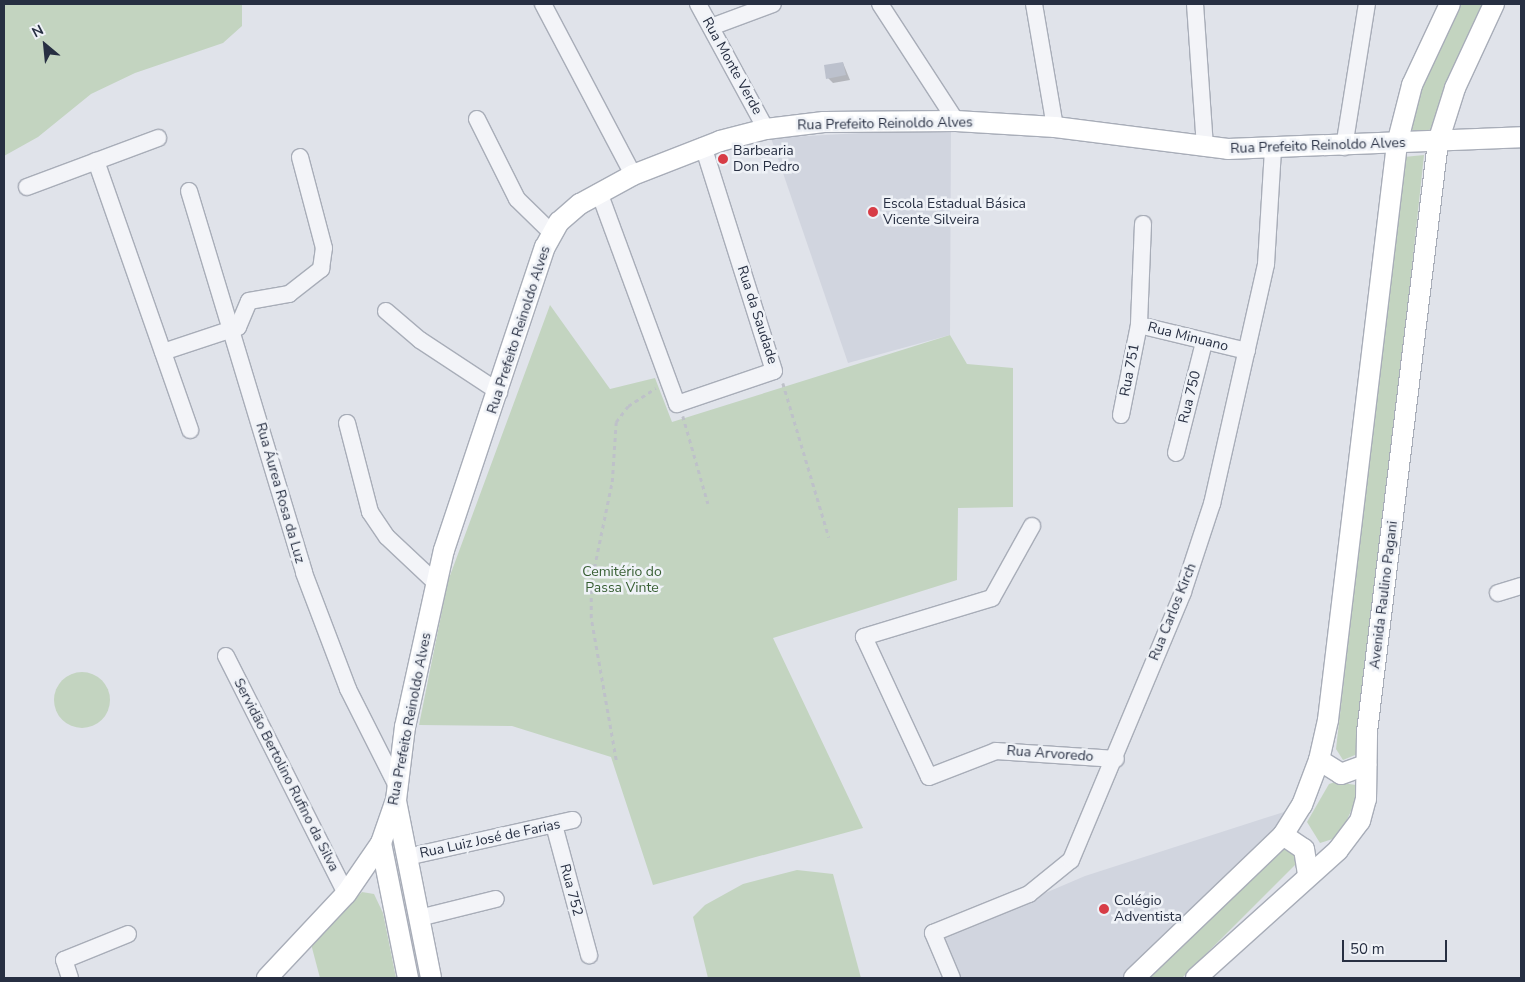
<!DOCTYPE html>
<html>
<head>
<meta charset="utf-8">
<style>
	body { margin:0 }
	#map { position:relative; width:1525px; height:982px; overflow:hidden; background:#e0e3ea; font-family:"Nunito Sans",sans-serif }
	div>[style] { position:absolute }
	.built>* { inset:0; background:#d1d5df }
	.green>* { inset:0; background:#c3d4c0 }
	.round { border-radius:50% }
	.shadow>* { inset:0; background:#0003 }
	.building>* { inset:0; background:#bcc1cd }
	.path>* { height:2.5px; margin-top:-1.25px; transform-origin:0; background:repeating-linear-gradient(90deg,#bec1c9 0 4px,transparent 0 8px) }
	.roads { filter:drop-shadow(1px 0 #a8adb8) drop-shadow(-1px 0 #a8adb8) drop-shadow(0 1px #a8adb8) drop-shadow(0 -1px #a8adb8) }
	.minor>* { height:16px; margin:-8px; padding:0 8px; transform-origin:8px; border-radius:8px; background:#f3f4f8 }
	.major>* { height:20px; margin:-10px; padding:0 10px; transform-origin:10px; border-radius:10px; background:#fff }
	.dots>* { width:14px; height:14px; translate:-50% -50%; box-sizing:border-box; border:2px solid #eff2f7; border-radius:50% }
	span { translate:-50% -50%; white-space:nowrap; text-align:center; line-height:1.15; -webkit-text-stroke:5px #eff2f7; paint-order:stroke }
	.street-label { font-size:14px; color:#272f42 }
	.poi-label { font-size:14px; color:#272f42 }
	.left { translate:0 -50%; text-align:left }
	.park-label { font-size:14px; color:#385f34 }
	.frame { position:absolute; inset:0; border:5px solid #272f42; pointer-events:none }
	.north { position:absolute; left:20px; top:20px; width:50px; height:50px; -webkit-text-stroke:4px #eff2f7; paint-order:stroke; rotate:332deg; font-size:14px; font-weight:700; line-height:20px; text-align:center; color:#272f42 }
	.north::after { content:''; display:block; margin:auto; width:18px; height:22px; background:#272f42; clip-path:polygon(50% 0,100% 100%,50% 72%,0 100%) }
	.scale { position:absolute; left:1342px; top:940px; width:105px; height:22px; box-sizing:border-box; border:2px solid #272f42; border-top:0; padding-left:6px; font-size:15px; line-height:18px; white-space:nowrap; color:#272f42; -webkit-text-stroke:4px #eff2f7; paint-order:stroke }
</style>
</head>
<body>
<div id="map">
	<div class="built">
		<div style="clip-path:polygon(951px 128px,950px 335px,848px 363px,771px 138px)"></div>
		<div style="clip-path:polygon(1293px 809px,1286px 822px,1125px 978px,959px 978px,942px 937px,1085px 876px)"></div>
	</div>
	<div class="green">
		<div style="clip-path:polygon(4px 4px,242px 4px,242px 26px,223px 43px,135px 73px,91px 94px,38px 137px,4px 156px)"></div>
		<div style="clip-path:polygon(1457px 4px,1486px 4px,1432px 129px,1416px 133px,1409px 127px,1413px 97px)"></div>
		<div style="clip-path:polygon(1424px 155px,1360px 753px,1343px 760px,1336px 749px,1404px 157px)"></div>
		<div style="clip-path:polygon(550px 305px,610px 389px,655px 378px,672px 422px,950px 335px,967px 364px,1013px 368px,1013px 507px,958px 508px,957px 580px,773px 638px,863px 828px,653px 885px,611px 757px,512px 726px,419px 725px,448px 581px)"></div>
		<div class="round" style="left:54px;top:672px;width:56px;height:56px"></div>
		<div style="clip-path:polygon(1335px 782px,1356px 785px,1357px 798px,1339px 837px,1320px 843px,1307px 822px,1329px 784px)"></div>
		<div style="clip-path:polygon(1283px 847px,1292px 847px,1299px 861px,1182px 978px,1143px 978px)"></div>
		<div style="clip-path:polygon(797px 870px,833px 874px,861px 978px,708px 978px,693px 917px,705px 905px,743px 884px)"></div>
		<div style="clip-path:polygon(362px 892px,374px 894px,383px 913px,396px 978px,320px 978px,311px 944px)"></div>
	</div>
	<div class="shadow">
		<div style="clip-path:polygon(843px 63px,850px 80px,833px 83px,828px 78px)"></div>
	</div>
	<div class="building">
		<div style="clip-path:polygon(843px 62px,846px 75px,826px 79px,824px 65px)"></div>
	</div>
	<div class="path">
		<div style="left:783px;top:383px;width:161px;rotate:73.4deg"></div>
		<div style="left:683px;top:416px;width:91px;rotate:74deg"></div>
		<div style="left:616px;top:760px;width:144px;rotate:-100deg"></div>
		<div style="left:591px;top:618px;width:35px;rotate:-90deg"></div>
		<div style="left:591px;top:583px;width:103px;rotate:-78.3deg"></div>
		<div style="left:612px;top:482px;width:60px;rotate:-86.2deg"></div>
		<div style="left:616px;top:422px;width:20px;rotate:-53deg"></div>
		<div style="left:628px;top:406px;width:33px;rotate:-33deg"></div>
	</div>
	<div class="roads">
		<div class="minor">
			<div style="left:543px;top:4px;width:193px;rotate:62.2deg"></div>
			<div style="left:698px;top:4px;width:142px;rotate:61.5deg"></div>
			<div style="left:880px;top:4px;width:140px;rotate:57deg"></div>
			<div style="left:1034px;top:4px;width:125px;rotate:80.3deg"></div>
			<div style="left:1195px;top:4px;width:144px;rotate:86deg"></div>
			<div style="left:711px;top:27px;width:66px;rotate:-20.4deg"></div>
			<div style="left:477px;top:119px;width:89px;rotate:63.4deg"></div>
			<div style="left:517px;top:199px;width:49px;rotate:44.2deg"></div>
			<div style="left:1344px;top:147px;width:145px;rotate:-80.9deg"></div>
			<div style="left:96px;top:161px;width:285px;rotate:70.7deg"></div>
			<div style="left:27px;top:187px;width:140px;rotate:-20.5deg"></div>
			<div style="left:189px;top:191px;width:399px;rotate:73.2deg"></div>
			<div style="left:304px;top:573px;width:124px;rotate:69.2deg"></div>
			<div style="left:348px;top:689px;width:109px;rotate:63.2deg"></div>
			<div style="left:599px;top:192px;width:226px;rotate:69.8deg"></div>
			<div style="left:677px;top:404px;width:102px;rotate:-18.8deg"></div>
			<div style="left:774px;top:371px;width:236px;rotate:-107.5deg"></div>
			<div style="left:1143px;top:224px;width:101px;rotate:92.3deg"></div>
			<div style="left:1139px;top:325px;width:111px;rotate:13.5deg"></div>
			<div style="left:386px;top:311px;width:45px;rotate:40.5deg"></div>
			<div style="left:420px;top:340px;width:95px;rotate:33.4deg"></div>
			<div style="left:163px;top:352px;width:79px;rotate:-18.4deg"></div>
			<div style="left:238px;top:327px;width:28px;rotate:-67deg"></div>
			<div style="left:249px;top:301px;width:41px;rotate:-9.9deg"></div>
			<div style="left:289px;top:294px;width:41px;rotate:-38deg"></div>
			<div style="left:321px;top:269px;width:21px;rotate:-82deg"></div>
			<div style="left:324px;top:248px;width:94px;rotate:-104.8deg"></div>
			<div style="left:1121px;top:415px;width:92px;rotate:-78.7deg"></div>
			<div style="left:347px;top:423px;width:92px;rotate:75.5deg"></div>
			<div style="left:370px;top:512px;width:30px;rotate:56deg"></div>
			<div style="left:387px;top:537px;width:67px;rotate:43.2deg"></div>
			<div style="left:1176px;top:453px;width:114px;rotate:-75.8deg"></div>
			<div style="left:1032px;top:526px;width:82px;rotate:119.1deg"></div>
			<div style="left:992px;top:598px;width:134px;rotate:163.1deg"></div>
			<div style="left:864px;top:637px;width:154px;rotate:65.1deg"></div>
			<div style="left:929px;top:777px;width:72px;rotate:-21.2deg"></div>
			<div style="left:996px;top:751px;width:120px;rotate:3.8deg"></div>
			<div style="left:1498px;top:593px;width:24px;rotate:-17deg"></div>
			<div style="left:226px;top:656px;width:267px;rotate:63.2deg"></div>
			<div style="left:554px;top:825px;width:135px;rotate:74.9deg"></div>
			<div style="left:407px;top:857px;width:170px;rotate:-12.6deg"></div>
			<div style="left:419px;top:918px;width:79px;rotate:-13.9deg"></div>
			<div style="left:70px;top:978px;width:19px;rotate:-108deg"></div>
			<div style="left:64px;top:960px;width:69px;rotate:-22.1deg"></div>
			<div style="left:952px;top:978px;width:49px;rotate:-112.9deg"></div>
			<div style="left:933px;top:933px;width:104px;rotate:-22.1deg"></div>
			<div style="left:1029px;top:894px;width:54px;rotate:-39deg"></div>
			<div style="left:1071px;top:860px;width:290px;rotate:-67.3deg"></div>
			<div style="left:1183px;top:592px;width:93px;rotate:-71.8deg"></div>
			<div style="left:1212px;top:504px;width:246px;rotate:-77.3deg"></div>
			<div style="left:1266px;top:264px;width:114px;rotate:-86.5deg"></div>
		</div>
		<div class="major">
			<div style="left:1319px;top:760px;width:26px;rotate:32deg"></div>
			<div style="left:1341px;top:774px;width:27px;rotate:-20deg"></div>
			<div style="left:396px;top:801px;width:180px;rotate:78.8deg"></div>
			<div style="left:1283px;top:835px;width:25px;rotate:34deg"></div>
			<div style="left:1304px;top:849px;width:26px;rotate:81deg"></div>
			<div style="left:381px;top:843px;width:138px;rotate:78.7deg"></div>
			<div style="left:267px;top:978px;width:115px;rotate:-46.8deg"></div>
			<div style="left:346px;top:894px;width:62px;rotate:-55.5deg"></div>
			<div style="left:381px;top:843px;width:46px;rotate:-70.8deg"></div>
			<div style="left:396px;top:800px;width:74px;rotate:-83deg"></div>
			<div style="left:405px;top:727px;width:181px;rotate:-77.6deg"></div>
			<div style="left:444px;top:550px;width:319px;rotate:-71.6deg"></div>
			<div style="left:545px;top:247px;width:29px;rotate:-61deg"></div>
			<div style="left:559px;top:222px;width:28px;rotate:-41deg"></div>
			<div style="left:580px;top:204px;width:60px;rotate:-28.7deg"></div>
			<div style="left:633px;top:175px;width:93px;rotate:-21.3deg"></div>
			<div style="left:720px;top:141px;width:48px;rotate:-14.6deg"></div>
			<div style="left:766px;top:129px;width:58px;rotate:-6.9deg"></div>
			<div style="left:824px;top:122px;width:132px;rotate:-0.4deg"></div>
			<div style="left:956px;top:121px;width:99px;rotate:3.5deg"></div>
			<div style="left:1055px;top:127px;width:174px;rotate:7.2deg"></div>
			<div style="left:1228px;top:149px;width:293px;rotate:-2.3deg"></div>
			<div style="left:1134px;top:978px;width:207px;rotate:-43.8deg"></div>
			<div style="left:1283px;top:835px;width:36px;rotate:-58deg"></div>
			<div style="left:1302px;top:805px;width:48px;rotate:-69.3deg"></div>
			<div style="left:1319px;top:760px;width:41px;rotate:-77.3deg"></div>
			<div style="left:1328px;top:720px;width:580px;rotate:-83.17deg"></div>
			<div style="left:1397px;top:144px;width:61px;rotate:-75.7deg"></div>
			<div style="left:1412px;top:85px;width:89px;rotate:-64.9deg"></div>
			<div style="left:1196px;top:978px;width:191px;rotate:-42deg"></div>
			<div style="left:1338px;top:850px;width:36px;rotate:-53deg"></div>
			<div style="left:1360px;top:821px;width:23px;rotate:-75deg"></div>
			<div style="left:1366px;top:799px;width:67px;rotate:-89.1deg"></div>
			<div style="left:1367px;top:732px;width:594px;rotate:-83.14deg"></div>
			<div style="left:1438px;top:142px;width:57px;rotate:-72.5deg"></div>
			<div style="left:1455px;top:88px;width:93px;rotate:-65.1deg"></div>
		</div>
	</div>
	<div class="dots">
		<div style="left:723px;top:159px;background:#d73c46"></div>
		<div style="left:873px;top:212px;background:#d73c46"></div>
		<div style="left:1104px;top:909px;background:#d73c46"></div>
	</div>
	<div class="street-label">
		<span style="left:732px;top:66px;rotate:61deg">Rua Monte Verde</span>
		<span style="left:885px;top:124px;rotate:-1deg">Rua Prefeito Reinoldo Alves</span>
		<span style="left:1318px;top:146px;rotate:-2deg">Rua Prefeito Reinoldo Alves</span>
		<span style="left:757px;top:315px;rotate:72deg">Rua da Saudade</span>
		<span style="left:519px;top:330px;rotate:-72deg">Rua Prefeito Reinoldo Alves</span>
		<span style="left:1188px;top:337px;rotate:14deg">Rua Minuano</span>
		<span style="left:1130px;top:370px;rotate:-79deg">Rua 751</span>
		<span style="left:1190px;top:397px;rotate:-76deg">Rua 750</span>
		<span style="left:280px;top:493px;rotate:74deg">Rua Áurea Rosa da Luz</span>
		<span style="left:1384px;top:595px;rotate:-83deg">Avenida Raulino Pagani</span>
		<span style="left:1173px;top:612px;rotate:-68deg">Rua Carlos Kirch</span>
		<span style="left:410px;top:719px;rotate:-79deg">Rua Prefeito Reinoldo Alves</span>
		<span style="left:1050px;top:754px;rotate:4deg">Rua Arvoredo</span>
		<span style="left:286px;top:775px;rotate:63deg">Servidão Bertolino Rufino da Silva</span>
		<span style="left:490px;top:839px;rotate:-12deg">Rua Luiz José de Farias</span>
		<span style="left:571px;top:890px;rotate:75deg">Rua 752</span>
	</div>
	<div class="poi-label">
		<span class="left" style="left:733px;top:159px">Barbearia<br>Don Pedro</span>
		<span class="left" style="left:883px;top:212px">Escola Estadual Básica<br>Vicente Silveira</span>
		<span class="left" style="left:1114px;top:909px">Colégio<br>Adventista</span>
	</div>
	<div class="park-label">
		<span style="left:622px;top:580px">Cemitério do<br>Passa Vinte</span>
	</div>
	<div class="frame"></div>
	<div class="north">N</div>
	<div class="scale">50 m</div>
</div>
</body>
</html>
